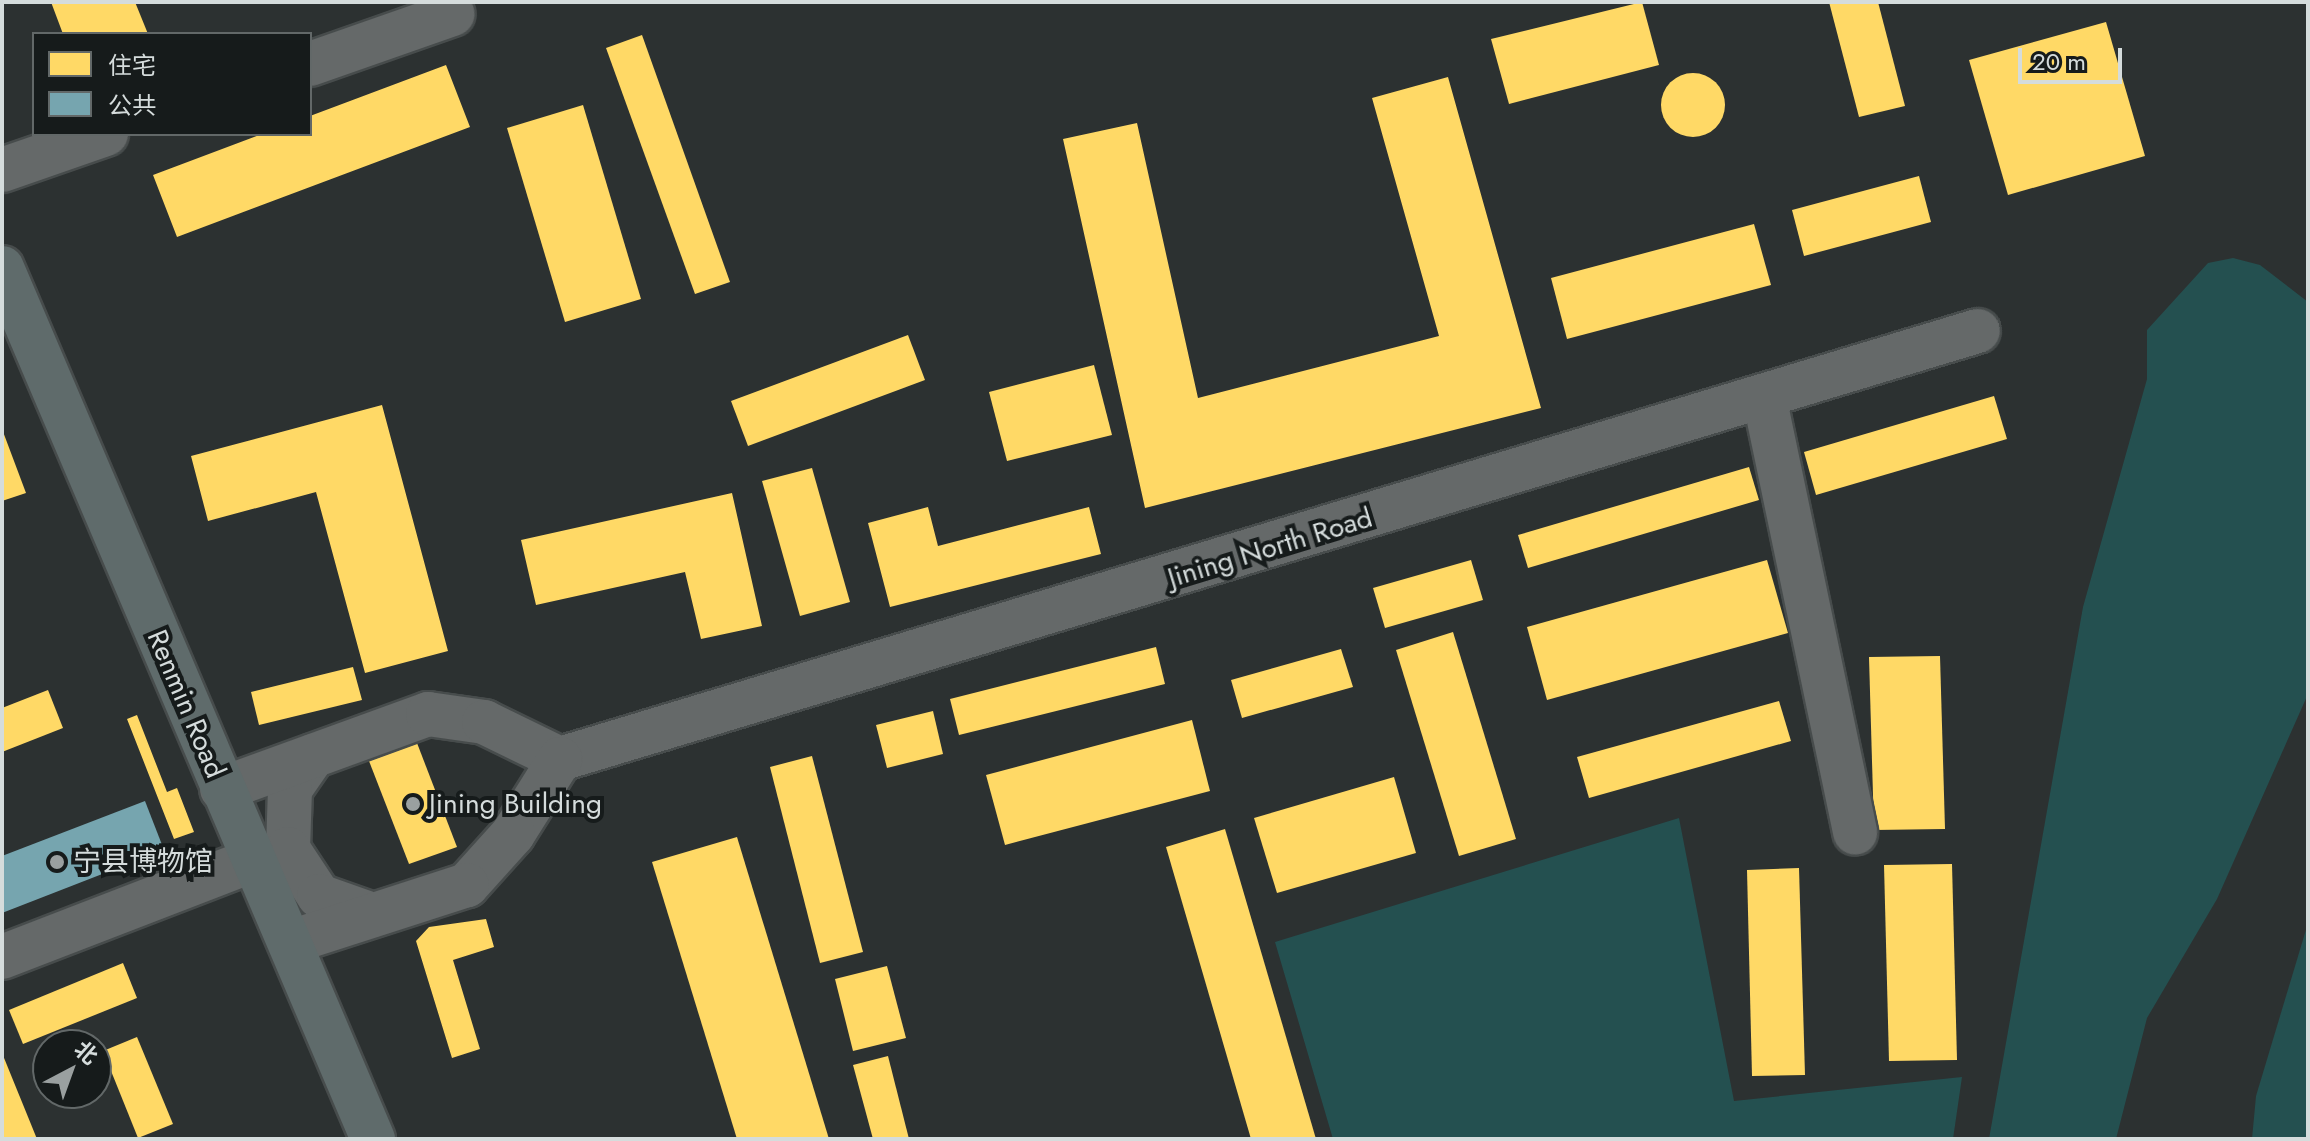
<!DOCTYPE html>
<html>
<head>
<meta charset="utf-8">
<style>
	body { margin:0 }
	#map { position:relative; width:2310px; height:1141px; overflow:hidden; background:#2c3131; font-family:Jost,"Noto Sans SC",sans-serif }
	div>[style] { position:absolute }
	.green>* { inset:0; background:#245050 }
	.homes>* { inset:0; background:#ffd966 }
	.round { border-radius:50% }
	.public>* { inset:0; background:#76a5af }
	.roads { filter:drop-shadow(2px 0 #474c4c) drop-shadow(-2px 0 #474c4c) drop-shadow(0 2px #474c4c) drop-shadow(0 -2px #474c4c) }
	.minor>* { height:44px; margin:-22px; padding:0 22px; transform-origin:22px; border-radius:22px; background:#656969 }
	.major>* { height:44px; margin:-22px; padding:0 22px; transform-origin:22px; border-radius:22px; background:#5f6b6b }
	.dots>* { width:22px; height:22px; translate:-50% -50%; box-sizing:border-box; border:4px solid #161b1b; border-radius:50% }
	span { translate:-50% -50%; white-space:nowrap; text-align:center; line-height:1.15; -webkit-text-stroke:8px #161b1b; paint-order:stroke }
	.street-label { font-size:28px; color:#d5dcdc }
	.poi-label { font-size:28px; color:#d5dcdc }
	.left { translate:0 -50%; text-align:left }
	.frame { position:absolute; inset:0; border:4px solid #d5dcdc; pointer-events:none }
	.legend { position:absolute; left:32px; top:32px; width:280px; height:104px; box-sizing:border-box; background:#161b1b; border:2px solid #626868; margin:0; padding:10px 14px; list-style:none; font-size:24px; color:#d5dcdc }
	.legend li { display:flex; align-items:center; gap:16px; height:40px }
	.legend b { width:40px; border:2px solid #626868 }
	.north { position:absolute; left:32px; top:1029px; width:80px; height:80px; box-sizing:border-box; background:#161b1b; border:2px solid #626868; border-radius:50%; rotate:41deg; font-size:22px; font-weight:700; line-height:32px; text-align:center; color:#d5dcdc }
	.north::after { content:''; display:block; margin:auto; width:28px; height:36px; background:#9aa0a0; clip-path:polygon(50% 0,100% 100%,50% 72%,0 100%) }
	.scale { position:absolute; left:2018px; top:48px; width:104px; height:36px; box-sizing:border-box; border:4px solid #d5dcdc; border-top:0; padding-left:10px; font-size:24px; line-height:28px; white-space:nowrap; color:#d5dcdc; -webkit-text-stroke:6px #161b1b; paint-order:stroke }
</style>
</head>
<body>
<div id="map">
	<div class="green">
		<div style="clip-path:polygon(2233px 258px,2260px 265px,2308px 302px,2308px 694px,2217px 899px,2147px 1018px,2116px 1139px,1989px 1139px,2083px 607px,2147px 379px,2147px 330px,2208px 263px)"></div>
		<div style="clip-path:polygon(1679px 818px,1734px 1101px,1962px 1077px,1953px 1139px,1333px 1139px,1275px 942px)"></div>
		<div style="clip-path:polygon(2308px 923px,2308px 1139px,2252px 1139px,2256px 1096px)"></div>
	</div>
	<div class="homes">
		<div style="clip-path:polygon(51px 2px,135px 2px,148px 34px,63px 34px)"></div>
		<div style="clip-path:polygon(1642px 2px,1659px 65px,1509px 104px,1491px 39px)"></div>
		<div style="clip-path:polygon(1829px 2px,1878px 2px,1905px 106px,1859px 117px)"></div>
		<div style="clip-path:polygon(2106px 22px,2145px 156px,2008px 195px,1969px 60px)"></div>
		<div style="clip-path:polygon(642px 35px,730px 282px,695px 294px,606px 48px)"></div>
		<div style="clip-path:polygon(446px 65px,470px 127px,177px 237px,153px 175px,262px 134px,310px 134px,310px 116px)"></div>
		<div class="round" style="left:1661px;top:73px;width:64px;height:64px"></div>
		<div style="clip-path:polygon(1448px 77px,1541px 408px,1145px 508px,1063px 139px,1137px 123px,1198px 398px,1439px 336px,1372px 98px)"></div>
		<div style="clip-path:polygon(583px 105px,641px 299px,565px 322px,507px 128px)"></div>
		<div style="clip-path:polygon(1919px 176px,1931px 222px,1804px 256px,1792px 210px)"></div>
		<div style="clip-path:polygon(1754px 224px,1771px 285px,1567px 339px,1551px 278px)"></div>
		<div style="clip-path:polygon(908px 335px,925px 380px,748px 446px,731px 401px)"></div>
		<div style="clip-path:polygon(1094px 365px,1112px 435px,1007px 461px,989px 392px)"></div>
		<div style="clip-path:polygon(1994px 396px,2007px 439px,1816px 495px,1804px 452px)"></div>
		<div style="clip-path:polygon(382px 405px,448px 651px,365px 673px,316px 492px,208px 521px,191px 456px)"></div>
		<div style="clip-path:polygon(2px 429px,26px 493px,2px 501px)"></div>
		<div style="clip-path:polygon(1749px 467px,1759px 500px,1528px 568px,1518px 535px)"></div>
		<div style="clip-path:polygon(812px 468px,850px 602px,800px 616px,762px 481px)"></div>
		<div style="clip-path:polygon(732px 493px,762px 626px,701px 639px,685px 572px,536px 605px,521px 540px)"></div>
		<div style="clip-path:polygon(928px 507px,938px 546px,1089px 507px,1101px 554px,890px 607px,868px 523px)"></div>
		<div style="clip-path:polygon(1471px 560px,1483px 600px,1385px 628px,1373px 588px)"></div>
		<div style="clip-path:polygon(1767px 560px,1788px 633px,1547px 700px,1527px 627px)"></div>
		<div style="clip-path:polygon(1453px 632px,1516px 839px,1459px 856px,1396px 650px)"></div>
		<div style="clip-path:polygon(1156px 647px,1165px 684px,959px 735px,950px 699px)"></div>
		<div style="clip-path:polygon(1341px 649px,1353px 687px,1242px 718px,1231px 680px)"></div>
		<div style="clip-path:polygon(1940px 656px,1945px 829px,1874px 830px,1869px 657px)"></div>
		<div style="clip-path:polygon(353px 667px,362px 700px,259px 725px,251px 692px)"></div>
		<div style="clip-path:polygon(48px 690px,63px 728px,2px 752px,2px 708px)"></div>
		<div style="clip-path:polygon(1779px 701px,1791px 741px,1589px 798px,1577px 757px)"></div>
		<div style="clip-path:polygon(933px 711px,943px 754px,887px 768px,876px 725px)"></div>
		<div style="clip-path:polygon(137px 715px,167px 792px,177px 788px,194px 832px,174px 839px,127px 719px)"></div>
		<div style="clip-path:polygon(1192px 720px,1210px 791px,1005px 845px,986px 775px)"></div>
		<div style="clip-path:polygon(417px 743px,457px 847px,409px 864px,369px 761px)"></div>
		<div style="clip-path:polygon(812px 756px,863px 952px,820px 963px,770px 767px)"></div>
		<div style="clip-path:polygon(1394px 777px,1416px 853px,1277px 893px,1254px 818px)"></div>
		<div style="clip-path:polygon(1225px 829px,1316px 1139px,1251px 1139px,1166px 847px)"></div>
		<div style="clip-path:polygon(737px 837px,829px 1139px,737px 1139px,652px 862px)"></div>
		<div style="clip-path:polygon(1952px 864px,1957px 1060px,1889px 1061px,1884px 865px)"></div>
		<div style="clip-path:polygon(1799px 868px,1805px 1075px,1752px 1076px,1747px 870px)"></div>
		<div style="clip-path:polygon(486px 919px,494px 947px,453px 960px,480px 1049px,452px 1058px,416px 941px,429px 927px)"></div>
		<div style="clip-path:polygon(123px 963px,137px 998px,23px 1044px,9px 1010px)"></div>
		<div style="clip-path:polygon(887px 966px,906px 1038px,853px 1051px,835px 979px)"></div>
		<div style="clip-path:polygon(137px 1037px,173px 1124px,138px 1138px,103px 1051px)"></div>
		<div style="clip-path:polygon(2px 1053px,37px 1139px,2px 1139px)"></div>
		<div style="clip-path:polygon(888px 1056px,909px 1139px,873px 1139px,853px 1065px)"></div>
	</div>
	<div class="public">
		<div style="clip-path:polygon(145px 801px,164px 850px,2px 913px,2px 856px)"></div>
	</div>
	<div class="roads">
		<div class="minor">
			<div style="left:310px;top:64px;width:151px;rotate:-19.3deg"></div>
			<div style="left:2px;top:170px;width:110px;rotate:-19.1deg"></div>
			<div style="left:1764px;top:396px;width:446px;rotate:78.2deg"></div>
			<div style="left:313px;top:756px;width:40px;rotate:124.9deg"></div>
			<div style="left:290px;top:789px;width:60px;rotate:91.9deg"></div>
			<div style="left:288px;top:849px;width:56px;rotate:56.6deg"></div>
			<div style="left:319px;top:896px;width:57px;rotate:19.4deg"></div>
			<div style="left:560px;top:759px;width:1481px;rotate:-16.8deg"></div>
			<div style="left:222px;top:789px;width:219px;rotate:-20deg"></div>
			<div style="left:428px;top:714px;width:57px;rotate:8.1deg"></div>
			<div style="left:484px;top:722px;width:85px;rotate:26deg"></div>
			<div style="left:560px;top:759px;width:89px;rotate:122.1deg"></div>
			<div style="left:513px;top:834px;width:69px;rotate:132deg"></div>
			<div style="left:467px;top:885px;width:185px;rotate:162.1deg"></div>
			<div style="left:2px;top:957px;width:269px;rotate:-21.1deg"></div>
		</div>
		<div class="major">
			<div style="left:2px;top:268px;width:947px;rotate:66.93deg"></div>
		</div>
	</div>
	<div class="dots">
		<div style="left:413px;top:804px;background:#9aa0a0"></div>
		<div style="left:57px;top:862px;background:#9aa0a0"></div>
	</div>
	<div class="street-label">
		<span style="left:1270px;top:548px;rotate:-17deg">Jining North Road</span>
		<span style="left:186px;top:704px;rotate:67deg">Renmin Road</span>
	</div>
	<div class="poi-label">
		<span class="left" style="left:429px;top:804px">Jining Building</span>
		<span class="left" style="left:73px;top:862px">宁县博物馆</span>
	</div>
	<div class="frame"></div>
	<ul class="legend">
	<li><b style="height:22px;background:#ffd966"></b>住宅</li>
	<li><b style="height:22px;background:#76a5af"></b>公共</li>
	</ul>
	<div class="north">北</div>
	<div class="scale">20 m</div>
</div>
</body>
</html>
